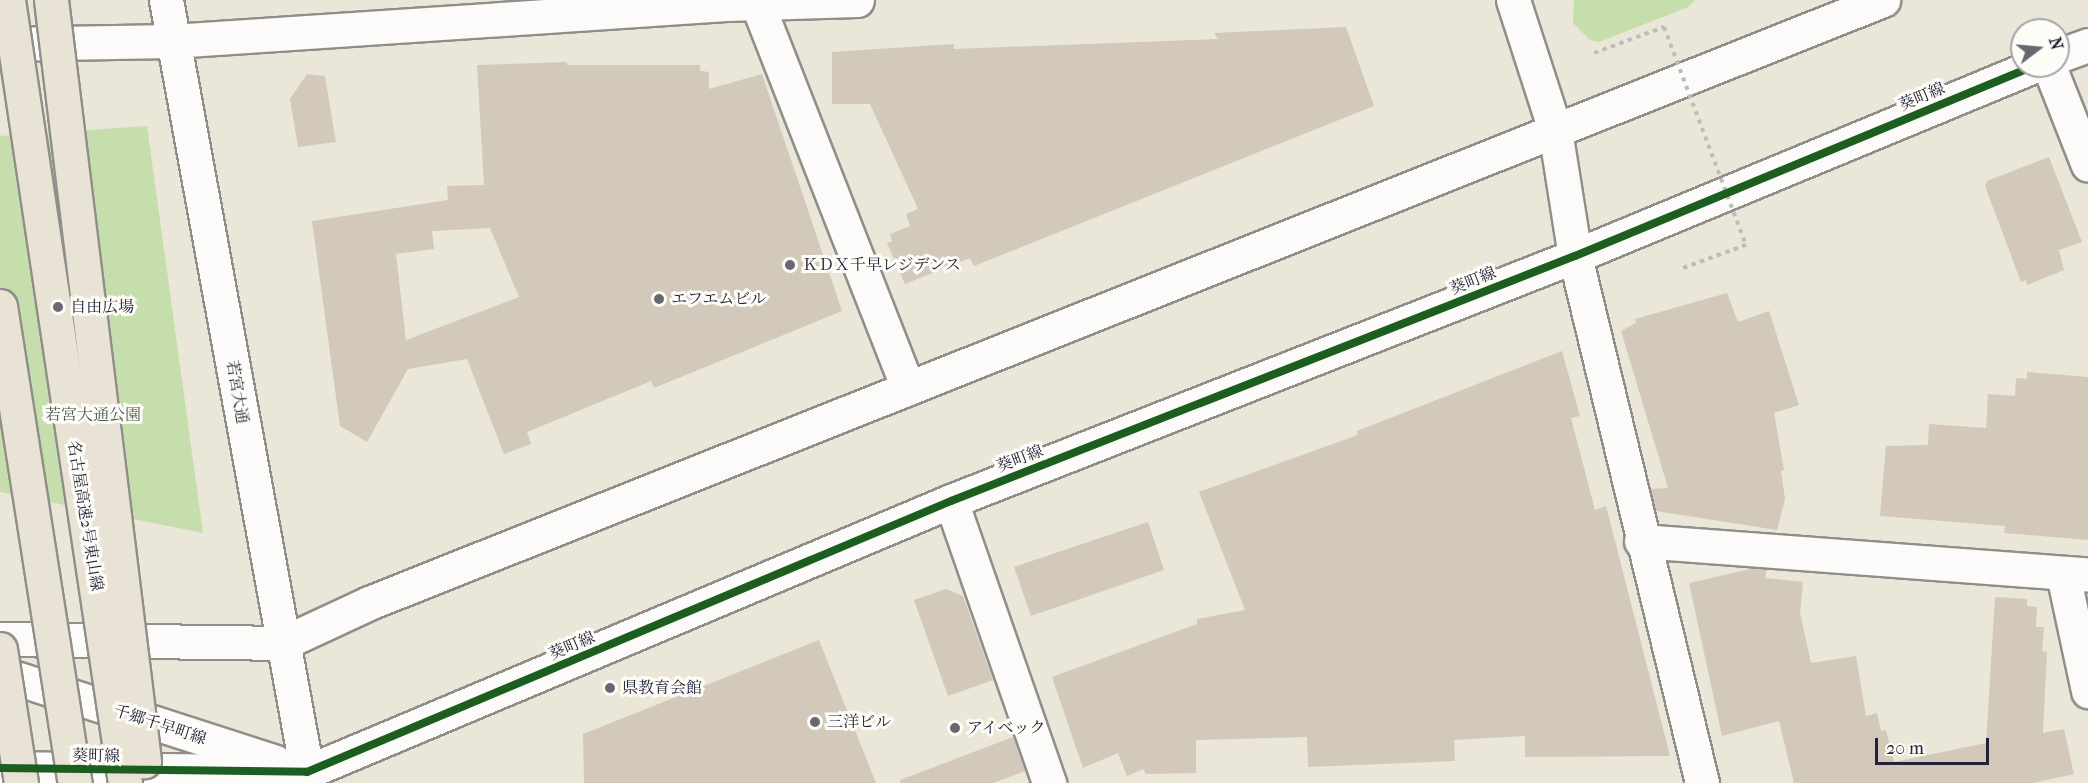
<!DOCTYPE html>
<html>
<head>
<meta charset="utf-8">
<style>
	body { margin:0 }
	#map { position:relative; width:2088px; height:783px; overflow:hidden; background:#eae6d8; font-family:"IM FELL French Canon","Noto Serif JP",serif }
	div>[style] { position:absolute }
	.green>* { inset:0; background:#c6deab }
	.building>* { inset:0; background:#d2c9ba }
	.path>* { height:4px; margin-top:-2px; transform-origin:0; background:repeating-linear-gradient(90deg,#bdbcbd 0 4.5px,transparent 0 9px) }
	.roads { filter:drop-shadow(2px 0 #908e8b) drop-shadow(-2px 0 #908e8b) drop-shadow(0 2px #908e8b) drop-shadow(0 -2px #908e8b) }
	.minor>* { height:33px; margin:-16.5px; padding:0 16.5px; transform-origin:16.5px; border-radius:16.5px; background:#fcfbf9 }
	.path-bridge>* { height:4px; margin-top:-2px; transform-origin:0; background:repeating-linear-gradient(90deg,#bdbcbd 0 4.5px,transparent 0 9px) }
	.bridges { filter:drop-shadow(2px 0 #908e8b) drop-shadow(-2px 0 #908e8b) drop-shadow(0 2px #908e8b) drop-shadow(0 -2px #908e8b) }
	.highway-bridge>* { height:33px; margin:-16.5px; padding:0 16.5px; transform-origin:16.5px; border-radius:16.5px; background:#e9e3d6 }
	.cycleway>* { height:8px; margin:-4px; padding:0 4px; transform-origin:4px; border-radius:4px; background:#1b5e20 }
	.dots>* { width:16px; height:16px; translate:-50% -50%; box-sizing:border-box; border:3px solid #fdfcf7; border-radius:50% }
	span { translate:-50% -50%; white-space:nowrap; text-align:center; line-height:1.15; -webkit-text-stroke:6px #fdfcf7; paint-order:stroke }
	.street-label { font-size:16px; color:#22223b }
	.poi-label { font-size:16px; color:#22223b }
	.left { translate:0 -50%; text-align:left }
	.park-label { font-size:16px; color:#4a5952 }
	.north { position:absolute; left:2010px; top:18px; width:60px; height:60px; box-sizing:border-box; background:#fdfcf7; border:2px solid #a5a5ac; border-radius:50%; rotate:74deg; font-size:16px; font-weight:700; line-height:24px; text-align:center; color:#22223b }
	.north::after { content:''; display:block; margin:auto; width:21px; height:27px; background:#686772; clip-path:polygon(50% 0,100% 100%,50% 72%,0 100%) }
	.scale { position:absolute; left:1875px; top:738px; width:114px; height:27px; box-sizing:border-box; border:3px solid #22223b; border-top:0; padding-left:8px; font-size:18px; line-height:21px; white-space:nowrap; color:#22223b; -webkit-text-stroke:4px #fdfcf7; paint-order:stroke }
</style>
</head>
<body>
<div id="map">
	<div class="green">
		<div style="clip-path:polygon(1574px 0,1695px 0,1688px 7px,1599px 42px,1590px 40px,1573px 23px)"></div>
		<div style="clip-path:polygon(147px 126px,203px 533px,0 492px,0 136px)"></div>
	</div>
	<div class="building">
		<div style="clip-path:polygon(1346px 27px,1374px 106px,974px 266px,970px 258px,905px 284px,887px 243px,892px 241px,890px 234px,910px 226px,906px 214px,918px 209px,870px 104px,832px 104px,832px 52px,954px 44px,954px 49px,1218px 39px,1214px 33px)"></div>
		<div style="clip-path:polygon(evenodd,567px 62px,567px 65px,700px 65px,700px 71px,709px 72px,709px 89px,762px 74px,842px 311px,654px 388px,651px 381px,527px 432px,531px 444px,504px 454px,467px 359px,408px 369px,367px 442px,340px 426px,312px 221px,448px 200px,447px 186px,484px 185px,477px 65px,567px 62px,490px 228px,519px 297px,406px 340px,396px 254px,434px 249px,432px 231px,490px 228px)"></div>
		<div style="clip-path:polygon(307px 74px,325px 76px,336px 142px,298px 147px,290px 99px)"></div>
		<div style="clip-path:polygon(2049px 157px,2082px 242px,2059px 250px,2064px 270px,2027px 285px,2026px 280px,2021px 282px,1985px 186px,1987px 181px)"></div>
		<div style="clip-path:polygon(1727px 293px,1738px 322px,1769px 311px,1799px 405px,1774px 413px,1784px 470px,1781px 471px,1785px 499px,1777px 530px,1656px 511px,1650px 489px,1668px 488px,1621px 331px,1636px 323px,1635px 319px)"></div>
		<div style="clip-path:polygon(1562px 351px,1580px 416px,1571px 418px,1595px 510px,1606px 506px,1670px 756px,1525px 757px,1525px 736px,1454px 740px,1455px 761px,1308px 767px,1307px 737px,1196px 740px,1196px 773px,1146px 774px,1143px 769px,1127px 776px,1118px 753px,1083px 768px,1052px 677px,1197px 624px,1197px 619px,1245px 610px,1199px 492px,1358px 435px,1357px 431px)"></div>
		<div style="clip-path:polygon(2027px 372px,2088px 377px,2088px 540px,2004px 533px,2005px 526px,1880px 516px,1886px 446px,1928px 445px,1929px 424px,1986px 428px,1988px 394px,2015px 396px,2016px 378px,2027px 379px)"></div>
		<div style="clip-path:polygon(1148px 522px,1164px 570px,1031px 616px,1014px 567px)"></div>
		<div style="clip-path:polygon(1755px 568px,1767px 569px,1765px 578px,1803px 582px,1800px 613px,1811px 663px,1856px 656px,1866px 716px,1877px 713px,1881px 731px,1886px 730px,1894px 762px,1986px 743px,1995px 597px,2027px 599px,2027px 606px,2037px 607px,2036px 627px,2044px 627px,2042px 651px,2047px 652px,2043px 733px,2064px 729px,2074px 774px,2033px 783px,1794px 783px,1779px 721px,1722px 736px,1689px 583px)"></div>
		<div style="clip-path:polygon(946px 589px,963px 596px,993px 680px,948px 696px,914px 600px)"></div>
		<div style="clip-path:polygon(819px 640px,876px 783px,584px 783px,583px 734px)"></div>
		<div style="clip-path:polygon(1013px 737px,1025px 771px,993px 783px,900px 783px,900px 780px)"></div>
	</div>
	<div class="path">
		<div style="left:1594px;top:53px;width:75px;rotate:-20.4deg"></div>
		<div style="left:1683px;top:268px;width:67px;rotate:-20.1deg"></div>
	</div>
	<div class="roads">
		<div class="minor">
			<div style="left:166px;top:0;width:796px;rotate:79.65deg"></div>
			<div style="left:1513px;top:0;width:137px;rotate:72.1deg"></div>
			<div style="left:1555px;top:130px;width:128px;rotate:81deg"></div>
			<div style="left:1575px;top:256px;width:542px;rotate:76.45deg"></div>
			<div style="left:757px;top:3px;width:414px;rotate:68.6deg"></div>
			<div style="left:0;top:44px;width:172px;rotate:-1deg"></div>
			<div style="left:172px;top:41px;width:555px;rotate:-3.82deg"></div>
			<div style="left:726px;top:4px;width:131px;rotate:-1.7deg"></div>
			<div style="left:2058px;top:56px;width:32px;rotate:-20deg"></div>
			<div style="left:2049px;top:66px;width:106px;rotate:68.5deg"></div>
			<div style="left:951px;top:501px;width:299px;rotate:70.8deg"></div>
			<div style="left:1641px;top:541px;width:448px;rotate:4.3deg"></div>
			<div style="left:2063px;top:574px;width:120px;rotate:77.9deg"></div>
			<div style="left:0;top:639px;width:283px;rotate:0.8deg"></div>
			<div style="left:283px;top:643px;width:95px;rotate:-24.9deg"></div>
			<div style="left:369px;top:603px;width:1630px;rotate:-21.72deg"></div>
			<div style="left:0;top:673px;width:289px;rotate:17.9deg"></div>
			<div style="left:0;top:768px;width:307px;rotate:0.7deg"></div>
			<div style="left:307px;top:772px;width:699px;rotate:-22.82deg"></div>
			<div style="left:951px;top:501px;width:670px;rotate:-21.44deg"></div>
			<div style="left:1575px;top:256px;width:496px;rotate:-22.5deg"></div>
		</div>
	</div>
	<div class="path-bridge">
		<div style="left:1664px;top:27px;width:233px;rotate:69.4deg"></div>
	</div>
	<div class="bridges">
		<div class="highway-bridge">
			<div style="left:8px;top:0;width:792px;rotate:81.5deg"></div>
			<div style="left:51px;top:0;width:767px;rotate:83.03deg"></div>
			<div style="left:0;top:306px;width:483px;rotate:81.1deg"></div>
			<div style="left:0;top:649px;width:136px;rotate:81.1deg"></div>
		</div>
	</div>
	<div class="cycleway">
		<div style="left:0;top:768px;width:307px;rotate:0.7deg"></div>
		<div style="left:307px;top:772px;width:699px;rotate:-22.82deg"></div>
		<div style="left:951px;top:501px;width:670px;rotate:-21.44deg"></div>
		<div style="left:1575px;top:256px;width:496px;rotate:-22.5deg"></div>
	</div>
	<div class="dots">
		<div style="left:790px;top:265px;background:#686772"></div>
		<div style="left:659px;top:299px;background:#686772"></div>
		<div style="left:58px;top:307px;background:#686772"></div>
		<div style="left:610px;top:688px;background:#686772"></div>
		<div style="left:815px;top:722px;background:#686772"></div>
		<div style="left:955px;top:728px;background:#686772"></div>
	</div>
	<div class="street-label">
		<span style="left:1922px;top:97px;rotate:-23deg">葵町線</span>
		<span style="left:1473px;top:281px;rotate:-22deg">葵町線</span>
		<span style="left:237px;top:392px;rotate:80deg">若宮大通</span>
		<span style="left:1020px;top:459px;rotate:-21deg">葵町線</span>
		<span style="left:85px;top:516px;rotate:81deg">名古屋高速2号東山線</span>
		<span style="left:572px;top:646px;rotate:-23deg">葵町線</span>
		<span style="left:160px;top:725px;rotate:18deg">千郷千早町線</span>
		<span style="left:96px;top:756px;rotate:1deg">葵町線</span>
	</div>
	<div class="poi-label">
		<span class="left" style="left:802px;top:265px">ＫＤＸ千早レジデンス</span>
		<span class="left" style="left:671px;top:299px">エフエムビル</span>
		<span class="left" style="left:70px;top:307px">自由広場</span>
		<span class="left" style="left:622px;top:688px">県教育会館</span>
		<span class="left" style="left:827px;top:722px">三洋ビル</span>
		<span class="left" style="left:967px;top:728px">アイベック</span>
	</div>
	<div class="park-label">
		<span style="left:93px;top:415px">若宮大通公園</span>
	</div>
	<div class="north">N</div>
	<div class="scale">20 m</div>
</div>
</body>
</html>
